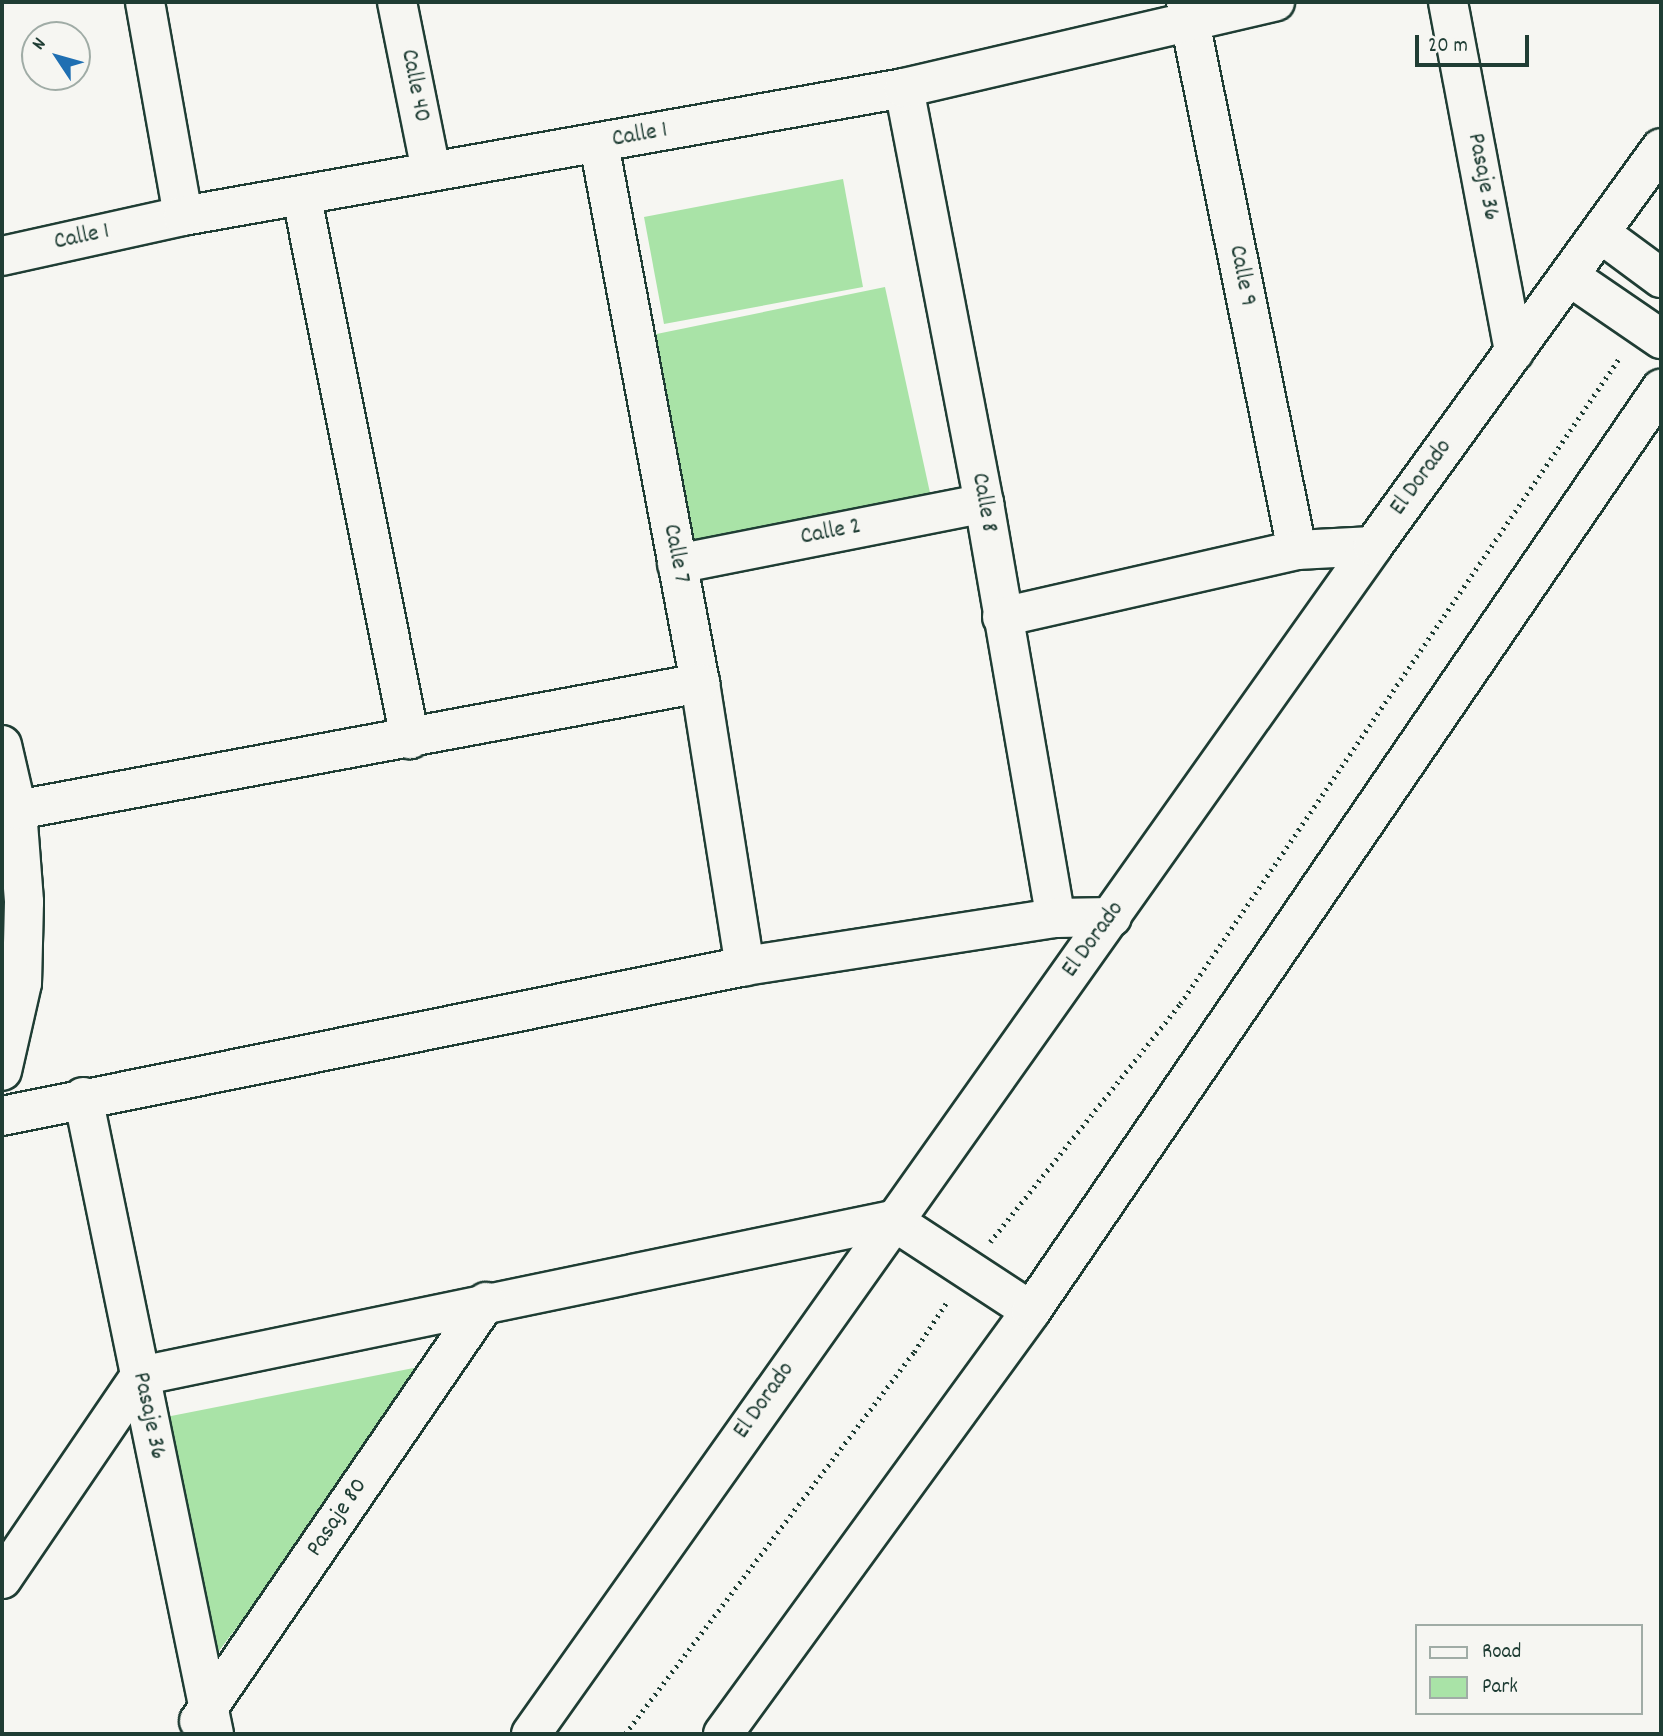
<!DOCTYPE html>
<html>
<head>
<meta charset="utf-8">
<style>
	body { margin:0 }
	#map { position:relative; width:1663px; height:1736px; overflow:hidden; background:#f6f6f2; font-family:Dekko,sans-serif }
	div>[style] { position:absolute }
	.green>* { inset:0; background:#a9e3a7 }
	.path>* { height:4.5px; margin-top:-2.25px; transform-origin:0; background:repeating-linear-gradient(90deg,#1f3d34 0 2px,transparent 0 7px) }
	.roads { filter:drop-shadow(2px 0 #1f3d34) drop-shadow(-2px 0 #1f3d34) drop-shadow(0 2px #1f3d34) drop-shadow(0 -2px #1f3d34) }
	.minor>* { height:38px; margin:-19px; padding:0 19px; transform-origin:19px; border-radius:19px; background:#f6f6f2 }
	.major>* { height:38px; margin:-19px; padding:0 19px; transform-origin:19px; border-radius:19px; background:#f6f6f2 }
	span { translate:-50% -50%; white-space:nowrap; text-align:center; line-height:1.15; -webkit-text-stroke:5px #f6f6f2; paint-order:stroke }
	.street-label { font-size:24px; color:#1f3d34 }
	.frame { position:absolute; inset:0; border:4px solid #1f3d34; pointer-events:none }
	.legend { position:absolute; left:1415px; top:1624px; width:228px; height:91px; box-sizing:border-box; background:#f6f6f2; border:2px solid #a0aca6; margin:0; padding:9px 12px; list-style:none; font-size:21px; color:#1f3d34 }
	.legend li { display:flex; align-items:center; gap:14px; height:35px }
	.legend b { width:35px; border:2px solid #a0aca6 }
	.north { position:absolute; left:21px; top:21px; width:70px; height:70px; box-sizing:border-box; background:#f6f6f2; border:2px solid #a0aca6; border-radius:50%; rotate:306deg; font-size:19px; font-weight:700; line-height:28px; text-align:center; color:#1f3d34 }
	.north::after { content:''; display:block; margin:auto; width:24px; height:32px; background:#1f6fb2; clip-path:polygon(50% 0,100% 100%,50% 72%,0 100%) }
	.scale { position:absolute; left:1415px; top:35px; width:114px; height:32px; box-sizing:border-box; border:4px solid #1f3d34; border-top:0; padding-left:9px; font-size:21px; line-height:24px; white-space:nowrap; color:#1f3d34; -webkit-text-stroke:5px #f6f6f2; paint-order:stroke }
</style>
</head>
<body>
<div id="map">
	<div class="green">
		<div style="clip-path:polygon(843px 179px,863px 287px,664px 324px,644px 217px)"></div>
		<div style="clip-path:polygon(885px 287px,932px 502px,678px 556px,637px 338px)"></div>
		<div style="clip-path:polygon(434px 1364px,216px 1655px,166px 1417px)"></div>
	</div>
	<div class="path">
		<div style="left:990px;top:1242px;width:305px;rotate:-51.4deg"></div>
		<div style="left:1180px;top:1004px;width:782px;rotate:-55.78deg"></div>
		<div style="left:625px;top:1734px;width:479px;rotate:-52.9deg"></div>
		<div style="left:914px;top:1352px;width:62px;rotate:-56.8deg"></div>
	</div>
	<div class="roads">
		<div class="minor">
			<div style="left:145px;top:2px;width:217px;rotate:79.9deg"></div>
			<div style="left:397px;top:2px;width:172px;rotate:78.6deg"></div>
			<div style="left:1186px;top:2px;width:559px;rotate:78.55deg"></div>
			<div style="left:1448px;top:2px;width:356px;rotate:79.3deg"></div>
			<div style="left:904px;top:88px;width:423px;rotate:79.1deg"></div>
			<div style="left:984px;top:503px;width:421px;rotate:80.2deg"></div>
			<div style="left:599px;top:144px;width:548px;rotate:79.39deg"></div>
			<div style="left:700px;top:683px;width:287px;rotate:81deg"></div>
			<div style="left:302px;top:198px;width:552px;rotate:78.71deg"></div>
			<div style="left:1600px;top:233px;width:76px;rotate:36.4deg"></div>
			<div style="left:2px;top:256px;width:185px;rotate:-12.5deg"></div>
			<div style="left:183px;top:216px;width:732px;rotate:-10.07deg"></div>
			<div style="left:904px;top:88px;width:381px;rotate:-13.1deg"></div>
			<div style="left:1569px;top:276px;width:112px;rotate:34.4deg"></div>
			<div style="left:677px;top:564px;width:313px;rotate:-11.2deg"></div>
			<div style="left:1002px;top:617px;width:303px;rotate:-12.8deg"></div>
			<div style="left:1297px;top:550px;width:76px;rotate:-3deg"></div>
			<div style="left:2px;top:745px;width:67px;rotate:77deg"></div>
			<div style="left:17px;top:810px;width:92px;rotate:85.6deg"></div>
			<div style="left:24px;top:902px;width:81px;rotate:91.4deg"></div>
			<div style="left:22px;top:983px;width:90px;rotate:102.8deg"></div>
			<div style="left:17px;top:810px;width:695px;rotate:-10.53deg"></div>
			<div style="left:83px;top:1097px;width:650px;rotate:78.38deg"></div>
			<div style="left:2px;top:1116px;width:758px;rotate:-11.41deg"></div>
			<div style="left:745px;top:966px;width:315px;rotate:-8.8deg"></div>
			<div style="left:1056px;top:918px;width:56px;rotate:-1deg"></div>
			<div style="left:2px;top:1579px;width:245px;rotate:-55.8deg"></div>
			<div style="left:140px;top:1376px;width:768px;rotate:-11.72deg"></div>
			<div style="left:892px;top:1220px;width:166px;rotate:33.2deg"></div>
			<div style="left:199px;top:1721px;width:508px;rotate:-55.59deg"></div>
		</div>
		<div class="major">
			<div style="left:531px;top:1734px;width:1456px;rotate:-54.67deg"></div>
			<div style="left:1373px;top:546px;width:491px;rotate:-54.1deg"></div>
			<div style="left:723px;top:1734px;width:523px;rotate:-53.94deg"></div>
			<div style="left:1031px;top:1311px;width:1117px;rotate:-55.66deg"></div>
		</div>
	</div>
	<div class="street-label">
		<span style="left:414px;top:86px;rotate:79deg">Calle 40</span>
		<span style="left:640px;top:136px;rotate:-10deg">Calle 1</span>
		<span style="left:1482px;top:177px;rotate:79deg">Pasaje 36</span>
		<span style="left:82px;top:238px;rotate:-12deg">Calle 1</span>
		<span style="left:1241px;top:276px;rotate:79deg">Calle 9</span>
		<span style="left:1422px;top:478px;rotate:-54deg">El Dorado</span>
		<span style="left:983px;top:503px;rotate:80deg">Calle 8</span>
		<span style="left:831px;top:533px;rotate:-11deg">Calle 2</span>
		<span style="left:675px;top:554px;rotate:79deg">Calle 7</span>
		<span style="left:1094px;top:940px;rotate:-54deg">El Dorado</span>
		<span style="left:765px;top:1401px;rotate:-55deg">El Dorado</span>
		<span style="left:148px;top:1416px;rotate:78deg">Pasaje 36</span>
		<span style="left:338px;top:1518px;rotate:-56deg">Pasaje 80</span>
	</div>
	<div class="frame"></div>
	<ul class="legend">
	<li><b style="height:9px;background:#f6f6f2"></b>Road</li>
	<li><b style="height:19px;background:#a9e3a7"></b>Park</li>
	</ul>
	<div class="north">N</div>
	<div class="scale">20 m</div>
</div>
</body>
</html>
